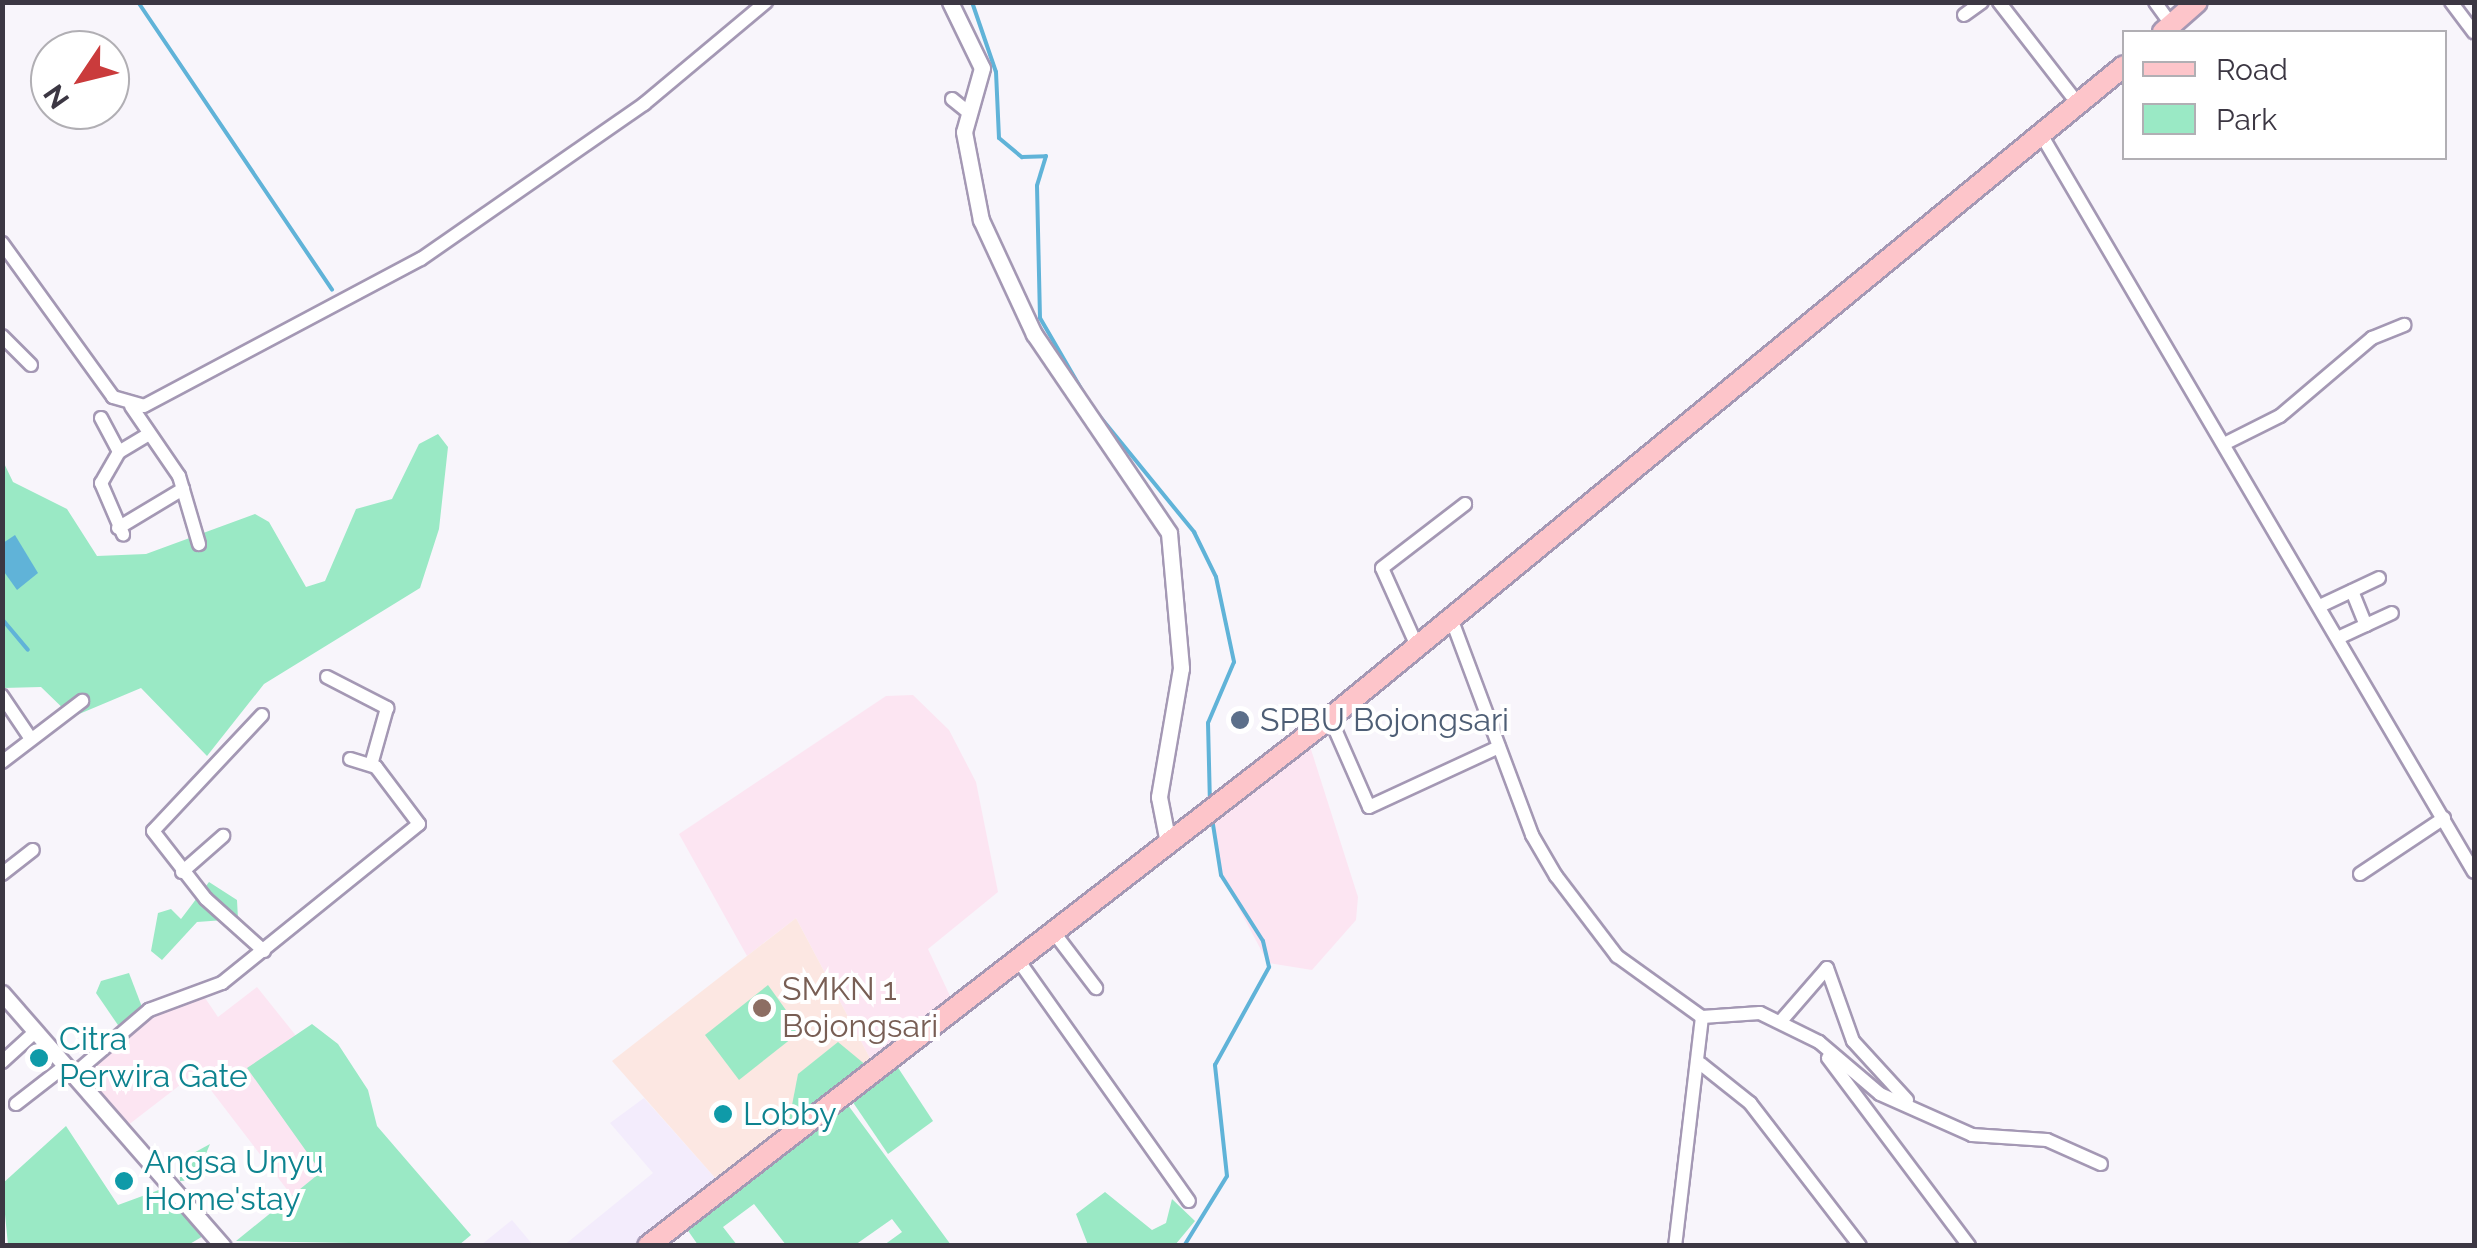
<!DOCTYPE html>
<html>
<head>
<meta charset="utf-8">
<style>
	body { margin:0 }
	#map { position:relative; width:2477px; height:1248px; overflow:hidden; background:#f8f5fb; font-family:Raleway,sans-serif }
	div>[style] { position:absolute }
	.built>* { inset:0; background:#f3ecfc }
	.industrial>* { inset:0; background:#fce5f2 }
	.education>* { inset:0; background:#fce7e2 }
	.green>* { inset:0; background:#9ae9c5 }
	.water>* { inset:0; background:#60b3d8 }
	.stream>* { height:4px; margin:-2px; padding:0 2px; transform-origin:2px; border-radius:2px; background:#60b3d8 }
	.roads { filter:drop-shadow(2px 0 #a498b4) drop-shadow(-2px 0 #a498b4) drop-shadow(0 2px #a498b4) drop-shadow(0 -2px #a498b4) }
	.minor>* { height:12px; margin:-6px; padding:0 6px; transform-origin:6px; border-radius:6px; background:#fff }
	.tertiary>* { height:15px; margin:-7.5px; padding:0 7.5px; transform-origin:7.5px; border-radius:7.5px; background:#fff }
	.primary>* { height:20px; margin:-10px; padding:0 10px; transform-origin:10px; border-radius:10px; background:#fdc5ca }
	.dots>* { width:28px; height:28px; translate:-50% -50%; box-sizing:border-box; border:5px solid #fff; border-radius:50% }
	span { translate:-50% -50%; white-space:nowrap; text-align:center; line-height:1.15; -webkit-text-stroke:8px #fff; paint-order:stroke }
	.service-label { font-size:32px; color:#4e5e75 }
	.left { translate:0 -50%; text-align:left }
	.education-label { font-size:32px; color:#785e54 }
	.culture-label { font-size:32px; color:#0d838f }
	.frame { position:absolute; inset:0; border:5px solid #3c3743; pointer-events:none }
	.legend { position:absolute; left:2122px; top:30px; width:325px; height:130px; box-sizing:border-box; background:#fff; border:2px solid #b1afb4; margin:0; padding:12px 18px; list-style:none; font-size:30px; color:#3c3743 }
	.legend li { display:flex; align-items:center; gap:20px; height:50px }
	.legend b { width:50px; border:2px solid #b1afb4 }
	.north { position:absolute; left:30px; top:30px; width:100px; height:100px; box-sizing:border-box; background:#fff; border:2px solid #b1afb4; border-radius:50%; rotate:235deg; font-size:28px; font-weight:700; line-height:40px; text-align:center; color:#3c3743 }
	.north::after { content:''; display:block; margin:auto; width:35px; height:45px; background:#ca3b3c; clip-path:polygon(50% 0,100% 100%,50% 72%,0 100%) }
</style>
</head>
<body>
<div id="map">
	<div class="built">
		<div style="clip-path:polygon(644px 1098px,717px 1180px,636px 1245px,563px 1246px,653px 1173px,610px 1123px)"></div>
		<div style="clip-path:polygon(512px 1220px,533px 1245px,481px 1245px)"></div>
	</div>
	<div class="industrial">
		<div style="clip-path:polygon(913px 695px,949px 730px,976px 782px,998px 892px,928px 949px,951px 998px,872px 1062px,796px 918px,747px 956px,679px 834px,886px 696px)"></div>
		<div style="clip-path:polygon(1308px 740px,1358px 897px,1356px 920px,1312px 970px,1268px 963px,1221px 875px,1212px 816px)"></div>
		<div style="clip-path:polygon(257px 987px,297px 1037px,336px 1160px,292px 1196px,197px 1072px,123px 1129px,81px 1073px,149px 1013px,203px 995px,218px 1017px)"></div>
	</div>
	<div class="education">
		<div style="clip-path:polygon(796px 918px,872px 1062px,717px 1180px,612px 1061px)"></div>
	</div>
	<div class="green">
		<div style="clip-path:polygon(438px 434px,448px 447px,439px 529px,420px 588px,264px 684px,207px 756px,141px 688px,72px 717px,41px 687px,3px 688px,2px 459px,13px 482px,67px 509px,97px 556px,146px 554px,255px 514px,269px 522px,306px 587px,325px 581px,356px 509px,392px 499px,419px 444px)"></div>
		<div style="clip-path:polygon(209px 882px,237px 900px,238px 919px,197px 922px,162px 960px,151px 951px,158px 913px,171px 909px,181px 919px)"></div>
		<div style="clip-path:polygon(129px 973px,142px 1007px,120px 1028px,96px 993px,101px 981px)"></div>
		<div style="clip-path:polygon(768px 985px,801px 1031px,739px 1080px,705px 1035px)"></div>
		<div style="clip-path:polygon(312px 1024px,338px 1044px,368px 1090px,377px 1126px,471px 1235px,459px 1245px,236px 1241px,321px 1172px,247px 1068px)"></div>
		<div style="clip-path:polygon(838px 1042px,867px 1066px,788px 1126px,798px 1074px)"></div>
		<div style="clip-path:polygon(893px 1060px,933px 1121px,888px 1154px,848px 1095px)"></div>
		<div style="clip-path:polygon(845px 1101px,951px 1245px,884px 1245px,902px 1232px,892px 1219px,855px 1245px,786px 1245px,754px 1204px,723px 1227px,737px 1245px,698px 1245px,684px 1225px)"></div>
		<div style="clip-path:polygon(66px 1126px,118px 1205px,167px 1187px,205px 1235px,188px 1245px,8px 1245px,2px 1184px)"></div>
		<div style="clip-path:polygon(210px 1144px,195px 1180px,180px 1181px,179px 1161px)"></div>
		<div style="clip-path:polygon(1105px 1192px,1152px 1230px,1166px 1223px,1172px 1199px,1195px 1221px,1175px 1245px,1088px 1245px,1076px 1214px)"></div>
	</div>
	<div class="water">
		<div style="clip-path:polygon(15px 535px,38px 573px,17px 590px,2px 569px,3px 543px)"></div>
	</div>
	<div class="stream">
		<div style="left:138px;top:2px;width:347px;rotate:56deg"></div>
		<div style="left:972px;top:2px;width:74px;rotate:71.1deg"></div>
		<div style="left:996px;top:72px;width:66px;rotate:87.4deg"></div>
		<div style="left:999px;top:138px;width:30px;rotate:40deg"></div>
		<div style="left:1022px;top:157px;width:24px;rotate:-2deg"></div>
		<div style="left:1046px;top:156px;width:31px;rotate:107deg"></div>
		<div style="left:1037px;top:186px;width:132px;rotate:88.7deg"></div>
		<div style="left:1040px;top:318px;width:91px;rotate:59.8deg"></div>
		<div style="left:1097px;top:413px;width:154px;rotate:50.8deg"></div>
		<div style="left:1194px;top:532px;width:50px;rotate:63.9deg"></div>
		<div style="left:1216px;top:577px;width:87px;rotate:78deg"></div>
		<div style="left:1234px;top:662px;width:66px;rotate:113.1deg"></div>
		<div style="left:1208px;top:723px;width:81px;rotate:88.6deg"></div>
		<div style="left:2px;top:619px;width:40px;rotate:50deg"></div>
		<div style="left:1184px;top:1246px;width:82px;rotate:-58.4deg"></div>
		<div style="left:1227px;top:1176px;width:112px;rotate:-96.2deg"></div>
		<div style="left:1215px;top:1065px;width:112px;rotate:-61.1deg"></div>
		<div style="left:1269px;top:967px;width:27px;rotate:-103deg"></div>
		<div style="left:1263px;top:941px;width:78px;rotate:-122.5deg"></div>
		<div style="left:1221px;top:875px;width:58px;rotate:-99deg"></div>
	</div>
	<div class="roads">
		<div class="minor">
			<div style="left:1999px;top:2px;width:130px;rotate:52.2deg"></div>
			<div style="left:2155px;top:2px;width:29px;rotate:54deg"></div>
			<div style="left:2451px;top:2px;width:38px;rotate:53deg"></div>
			<div style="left:1964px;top:15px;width:22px;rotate:-36deg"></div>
			<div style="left:952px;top:99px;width:22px;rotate:39deg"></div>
			<div style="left:2042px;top:136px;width:853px;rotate:59.59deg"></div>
			<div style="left:2px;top:243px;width:190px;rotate:54.2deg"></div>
			<div style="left:113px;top:397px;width:32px;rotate:16deg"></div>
			<div style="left:144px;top:406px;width:314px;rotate:-28deg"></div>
			<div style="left:421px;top:259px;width:272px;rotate:-34.8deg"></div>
			<div style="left:644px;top:104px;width:159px;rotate:-39.9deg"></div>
			<div style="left:2px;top:336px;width:41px;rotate:45deg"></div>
			<div style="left:131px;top:406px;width:85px;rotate:55.6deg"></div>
			<div style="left:179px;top:476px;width:71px;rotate:73.6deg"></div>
			<div style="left:101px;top:418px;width:38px;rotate:62deg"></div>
			<div style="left:119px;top:452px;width:36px;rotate:120deg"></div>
			<div style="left:101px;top:483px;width:56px;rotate:66.7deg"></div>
			<div style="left:2226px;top:443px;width:60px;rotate:-26.6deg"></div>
			<div style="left:2280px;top:416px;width:121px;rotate:-40.3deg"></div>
			<div style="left:2372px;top:338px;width:35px;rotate:-22deg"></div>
			<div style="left:119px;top:452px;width:33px;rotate:-31deg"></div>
			<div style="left:118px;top:528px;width:76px;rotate:-31deg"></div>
			<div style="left:2352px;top:591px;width:37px;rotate:68deg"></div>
			<div style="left:2322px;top:605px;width:63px;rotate:-25.3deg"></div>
			<div style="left:1451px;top:618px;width:232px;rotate:69.5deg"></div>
			<div style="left:1532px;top:835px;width:48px;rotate:59.7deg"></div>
			<div style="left:1556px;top:876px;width:101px;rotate:52.7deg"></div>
			<div style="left:1617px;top:956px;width:105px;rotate:35.7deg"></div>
			<div style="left:1702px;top:1017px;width:231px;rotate:96.7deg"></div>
			<div style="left:2340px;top:637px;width:57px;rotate:-24.8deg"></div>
			<div style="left:1417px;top:646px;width:85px;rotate:-114.2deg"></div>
			<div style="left:1382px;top:568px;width:105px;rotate:-37.6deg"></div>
			<div style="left:327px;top:677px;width:68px;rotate:27.3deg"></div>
			<div style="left:387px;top:708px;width:59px;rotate:105.7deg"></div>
			<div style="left:2px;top:696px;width:52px;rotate:56deg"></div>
			<div style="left:262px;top:715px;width:159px;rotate:133.2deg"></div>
			<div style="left:153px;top:831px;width:86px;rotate:52.1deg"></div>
			<div style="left:206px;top:899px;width:78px;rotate:41.9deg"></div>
			<div style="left:1330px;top:718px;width:97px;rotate:66.3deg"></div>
			<div style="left:1369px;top:807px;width:143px;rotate:-24.8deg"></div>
			<div style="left:2px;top:762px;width:101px;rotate:-37.3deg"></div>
			<div style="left:182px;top:872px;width:55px;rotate:-41.3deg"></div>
			<div style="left:2px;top:874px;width:39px;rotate:-38deg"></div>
			<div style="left:2360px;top:874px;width:101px;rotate:-33.7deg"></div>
			<div style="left:1052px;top:930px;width:73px;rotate:52.8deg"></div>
			<div style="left:1016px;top:957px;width:299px;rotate:54.7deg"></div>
			<div style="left:1702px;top:1017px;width:58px;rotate:-3.9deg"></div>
			<div style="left:1760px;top:1013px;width:66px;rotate:26.2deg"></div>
			<div style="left:1819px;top:1042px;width:80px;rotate:40.4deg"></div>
			<div style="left:1880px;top:1094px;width:101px;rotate:24deg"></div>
			<div style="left:1972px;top:1135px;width:75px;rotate:3.8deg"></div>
			<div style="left:2047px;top:1140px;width:59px;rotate:24deg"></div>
			<div style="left:1781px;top:1021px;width:70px;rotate:-49deg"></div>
			<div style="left:1827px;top:968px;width:77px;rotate:70.4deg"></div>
			<div style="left:1853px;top:1041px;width:80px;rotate:47.5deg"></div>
			<div style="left:1828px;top:1058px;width:235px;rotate:53.1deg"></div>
			<div style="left:2px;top:1062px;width:45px;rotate:-42.3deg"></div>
			<div style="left:1701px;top:1064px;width:63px;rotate:38.5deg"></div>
			<div style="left:1750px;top:1103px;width:180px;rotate:52.4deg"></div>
			<div style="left:74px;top:1074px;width:99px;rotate:-40.5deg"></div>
			<div style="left:149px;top:1010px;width:78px;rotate:-20.3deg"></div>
			<div style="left:222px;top:983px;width:253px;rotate:-38.9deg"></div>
			<div style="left:419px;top:824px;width:71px;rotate:-127deg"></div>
			<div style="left:376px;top:767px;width:27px;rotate:-163deg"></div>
			<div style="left:16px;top:1104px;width:62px;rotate:-37.8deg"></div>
		</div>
		<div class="tertiary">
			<div style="left:950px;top:2px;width:73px;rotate:64.1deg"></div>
			<div style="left:982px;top:68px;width:66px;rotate:105.7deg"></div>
			<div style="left:964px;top:132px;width:90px;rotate:79.1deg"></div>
			<div style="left:981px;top:220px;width:126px;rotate:65.1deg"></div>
			<div style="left:1034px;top:334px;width:240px;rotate:55.8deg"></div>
			<div style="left:1169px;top:533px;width:136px;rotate:84.9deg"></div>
			<div style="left:1181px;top:668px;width:131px;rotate:99.7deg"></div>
			<div style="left:1159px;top:797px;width:47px;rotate:78.9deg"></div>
			<div style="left:2px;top:993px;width:336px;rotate:48.9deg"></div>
		</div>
		<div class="primary">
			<div style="left:2163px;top:32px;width:45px;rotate:-41.4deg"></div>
			<div style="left:648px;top:1246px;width:863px;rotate:-37.75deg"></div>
			<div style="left:1330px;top:718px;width:1027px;rotate:-39.39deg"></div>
		</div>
	</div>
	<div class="dots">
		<div style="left:1240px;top:720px;background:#5c6f8a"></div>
		<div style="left:762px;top:1008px;background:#8d6e63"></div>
		<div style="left:39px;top:1058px;background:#0f9aa8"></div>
		<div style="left:723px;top:1114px;background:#0f9aa8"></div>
		<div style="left:124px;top:1181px;background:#0f9aa8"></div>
	</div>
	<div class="service-label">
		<span class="left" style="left:1260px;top:720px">SPBU Bojongsari</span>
	</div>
	<div class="education-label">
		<span class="left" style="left:782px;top:1008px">SMKN 1<br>Bojongsari</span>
	</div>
	<div class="culture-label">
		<span class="left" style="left:59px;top:1058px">Citra<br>Perwira Gate</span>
		<span class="left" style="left:743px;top:1114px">Lobby</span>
		<span class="left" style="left:144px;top:1181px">Angsa Unyu<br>Home'stay</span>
	</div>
	<div class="frame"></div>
	<ul class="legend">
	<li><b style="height:12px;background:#fdc5ca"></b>Road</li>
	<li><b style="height:28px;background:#9ae9c5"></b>Park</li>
	</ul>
	<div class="north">N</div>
</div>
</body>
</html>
